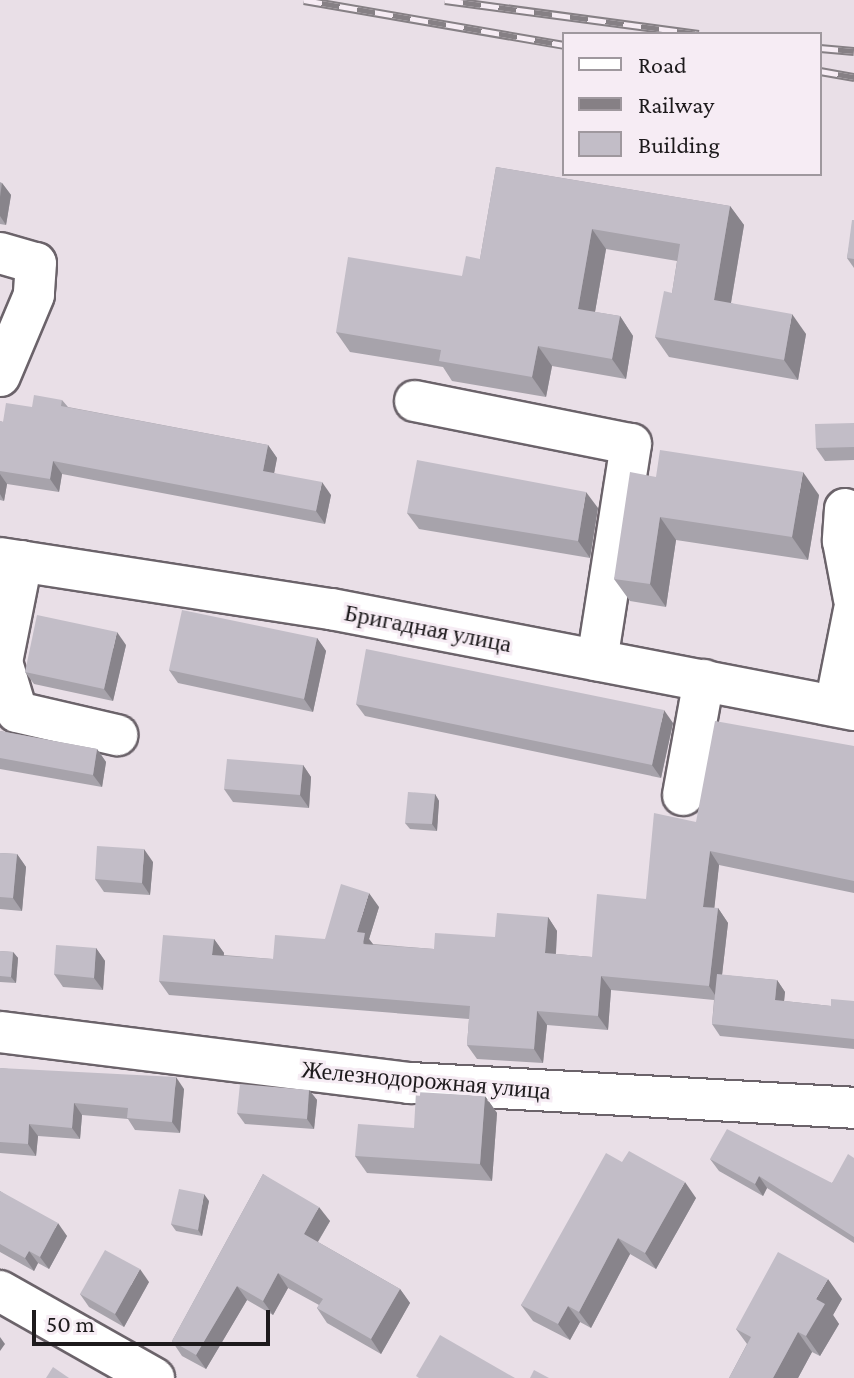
<!DOCTYPE html>
<html>
<head>
<meta charset="utf-8">
<style>
	body { margin:0 }
	#map { position:relative; width:854px; height:1378px; overflow:hidden; background:#e9dfe7; font-family:"Crimson Pro",serif }
	div>[style] { position:absolute }
	.roads { filter:drop-shadow(2px 0 #6b636a) drop-shadow(-2px 0 #6b636a) drop-shadow(0 2px #6b636a) drop-shadow(0 -2px #6b636a) }
	.minor>* { height:40px; margin:-20px; padding:0 20px; transform-origin:20px; border-radius:20px; background:#fff }
	.rail>* { height:9px; margin-top:-4.5px; transform-origin:0; background:repeating-linear-gradient(90deg,#f6ecf4 0 18px,#868085 0 36px); box-sizing:border-box; border-block:2px solid #868085 }
	.wall>* { inset:0; background:#a7a3ab }
	.shaded-wall>* { inset:0; background:#88848b }
	.building>* { inset:0; background:#c2bdc7 }
	span { translate:-50% -50%; white-space:nowrap; text-align:center; line-height:1.15; -webkit-text-stroke:6px #f6ecf4; paint-order:stroke }
	.street-label { font-size:24px; color:#1d1a1c }
	.legend { position:absolute; left:562px; top:32px; width:260px; height:144px; box-sizing:border-box; background:#f6ecf4; border:2px solid #9f989e; margin:0; padding:10px 14px; list-style:none; font-size:24px; color:#1d1a1c }
	.legend li { display:flex; align-items:center; gap:16px; height:40px }
	.legend b { width:40px; border:2px solid #9f989e }
	.scale { position:absolute; left:32px; top:1310px; width:238px; height:36px; box-sizing:border-box; border:4px solid #1d1a1c; border-top:0; padding-left:10px; font-size:24px; line-height:28px; white-space:nowrap; color:#1d1a1c; -webkit-text-stroke:6px #f6ecf4; paint-order:stroke }
</style>
</head>
<body>
<div id="map">
	<div class="roads">
		<div class="minor">
			<div style="left:0;top:253px;width:37px;rotate:16deg"></div>
			<div style="left:36px;top:263px;width:32px;rotate:94deg"></div>
			<div style="left:34px;top:295px;width:88px;rotate:112.8deg"></div>
			<div style="left:415px;top:401px;width:220px;rotate:11.3deg"></div>
			<div style="left:631px;top:444px;width:219px;rotate:98.9deg"></div>
			<div style="left:845px;top:509px;width:32px;rotate:94deg"></div>
			<div style="left:843px;top:541px;width:59px;rotate:79.3deg"></div>
			<div style="left:0;top:558px;width:335px;rotate:8.8deg"></div>
			<div style="left:331px;top:609px;width:533px;rotate:10.93deg"></div>
			<div style="left:22px;top:561px;width:103px;rotate:101.2deg"></div>
			<div style="left:2px;top:662px;width:52px;rotate:73.3deg"></div>
			<div style="left:17px;top:712px;width:103px;rotate:13deg"></div>
			<div style="left:835px;top:706px;width:98px;rotate:-78.8deg"></div>
			<div style="left:683px;top:795px;width:117px;rotate:-79.7deg"></div>
			<div style="left:0;top:1032px;width:413px;rotate:7.1deg"></div>
			<div style="left:410px;top:1083px;width:445px;rotate:3.2deg"></div>
			<div style="left:0;top:1291px;width:177px;rotate:29.5deg"></div>
		</div>
	</div>
	<div class="rail">
		<div style="left:304px;top:0;width:264px;rotate:9.8deg"></div>
		<div style="left:445px;top:0;width:256px;rotate:7.6deg"></div>
		<div style="left:820px;top:48px;width:34px;rotate:5deg"></div>
		<div style="left:820px;top:71px;width:35px;rotate:10deg"></div>
	</div>
	<div class="wall">
		<div style="clip-path:polygon(496px 167px,730px 206px,744px 225px,731px 303px,806px 334px,798px 380px,669px 357px,655px 337px,672px 293px,677px 261px,606px 249px,595px 312px,620px 316px,633px 336px,626px 379px,552px 366px,546px 397px,452px 381px,443px 367px,350px 352px,336px 332px,462px 276px,480px 259px)"></div>
		<div style="clip-path:polygon(0 182px,2px 183px,11px 195px,6px 225px,0 224px)"></div>
		<div style="clip-path:polygon(854px 220px,854px 268px,847px 258px)"></div>
		<div style="clip-path:polygon(62px 400px,68px 407px,268px 445px,277px 458px,274px 473px,331px 495px,325px 524px,62px 474px,59px 492px,7px 484px,4px 501px,0 500px,0 421px,3px 422px,32px 407px)"></div>
		<div style="clip-path:polygon(854px 423px,854px 460px,825px 461px,816px 448px)"></div>
		<div style="clip-path:polygon(656px 477px,819px 495px,808px 560px,676px 540px,666px 607px,630px 601px,614px 579px)"></div>
		<div style="clip-path:polygon(598px 508px,590px 558px,419px 529px,407px 513px)"></div>
		<div style="clip-path:polygon(317px 638px,326px 651px,313px 712px,178px 683px,169px 670px)"></div>
		<div style="clip-path:polygon(126px 645px,113px 701px,34px 684px,25px 672px)"></div>
		<div style="clip-path:polygon(356px 704px,673px 723px,661px 778px,365px 716px)"></div>
		<div style="clip-path:polygon(0 731px,97px 749px,106px 762px,102px 787px,0 769px)"></div>
		<div style="clip-path:polygon(854px 746px,854px 893px,719px 865px,714px 908px,718px 908px,728px 923px,722px 975px,777px 980px,785px 992px,784px 1001px,831px 1006px,854px 1001px,854px 1049px,720px 1036px,712px 1024px,714px 1000px,611px 990px,608px 1030px,547px 1025px,543px 1063px,477px 1059px,467px 1045px,469px 1019px,169px 995px,159px 981px,214px 939px,224px 953px,224px 955px,273px 959px,325px 939px,379px 907px,369px 939px,373px 944px,434px 949px,495px 937px,548px 917px,557px 931px,556px 954px,592px 957px,646px 899px,696px 822px)"></div>
		<div style="clip-path:polygon(303px 765px,311px 777px,309px 808px,233px 802px,224px 789px)"></div>
		<div style="clip-path:polygon(435px 794px,439px 801px,437px 831px,410px 829px,405px 823px)"></div>
		<div style="clip-path:polygon(0 853px,17px 854px,26px 867px,22px 911px,0 909px)"></div>
		<div style="clip-path:polygon(153px 862px,150px 895px,104px 892px,95px 879px)"></div>
		<div style="clip-path:polygon(96px 948px,105px 961px,103px 990px,63px 987px,54px 974px)"></div>
		<div style="clip-path:polygon(0 951px,13px 952px,18px 958px,16px 983px,0 982px)"></div>
		<div style="clip-path:polygon(0 1068px,184px 1089px,180px 1133px,135px 1130px,128px 1119px,82px 1115px,80px 1139px,38px 1136px,36px 1156px,0 1153px)"></div>
		<div style="clip-path:polygon(309px 1090px,317px 1100px,314px 1129px,245px 1124px,237px 1113px)"></div>
		<div style="clip-path:polygon(485px 1096px,497px 1113px,492px 1181px,367px 1173px,355px 1156px,414px 1128px)"></div>
		<div style="clip-path:polygon(854px 1158px,854px 1243px,767px 1188px,763px 1196px,719px 1171px,710px 1159px,832px 1183px)"></div>
		<div style="clip-path:polygon(622px 1162px,696px 1198px,656px 1269px,630px 1254px,591px 1328px,580px 1322px,570px 1340px,533px 1321px,521px 1305px)"></div>
		<div style="clip-path:polygon(263px 1174px,330px 1221px,318px 1242px,400px 1289px,410px 1303px,381px 1354px,327px 1323px,317px 1308px,319px 1305px,288px 1288px,273px 1315px,247px 1300px,206px 1369px,182px 1356px,172px 1341px)"></div>
		<div style="clip-path:polygon(0 1191px,67px 1236px,49px 1269px,38px 1263px,34px 1271px,0 1252px)"></div>
		<div style="clip-path:polygon(209px 1201px,202px 1236px,176px 1231px,171px 1224px)"></div>
		<div style="clip-path:polygon(149px 1282px,124px 1327px,89px 1307px,80px 1294px)"></div>
		<div style="clip-path:polygon(842px 1299px,833px 1315px,839px 1324px,820px 1356px,812px 1352px,798px 1378px,729px 1378px,747px 1344px,736px 1329px)"></div>
	</div>
	<div class="shaded-wall">
		<div style="clip-path:polygon(2px 183px,11px 195px,6px 225px,0 216px,0 197px)"></div>
		<div style="clip-path:polygon(730px 206px,744px 225px,728px 320px,714px 300px)"></div>
		<div style="clip-path:polygon(592px 229px,606px 249px,592px 329px,578px 309px)"></div>
		<div style="clip-path:polygon(792px 314px,806px 334px,798px 380px,784px 360px)"></div>
		<div style="clip-path:polygon(620px 316px,633px 336px,626px 379px,612px 359px)"></div>
		<div style="clip-path:polygon(538px 346px,552px 366px,546px 397px,532px 377px)"></div>
		<div style="clip-path:polygon(268px 445px,277px 458px,272px 484px,263px 471px)"></div>
		<div style="clip-path:polygon(53px 461px,62px 474px,59px 492px,50px 479px)"></div>
		<div style="clip-path:polygon(803px 472px,819px 495px,808px 560px,792px 537px)"></div>
		<div style="clip-path:polygon(0 474px,7px 484px,4px 501px,0 494px)"></div>
		<div style="clip-path:polygon(322px 482px,331px 495px,325px 524px,316px 511px)"></div>
		<div style="clip-path:polygon(586px 492px,598px 508px,590px 558px,578px 541px)"></div>
		<div style="clip-path:polygon(660px 517px,676px 540px,666px 607px,650px 584px)"></div>
		<div style="clip-path:polygon(117px 632px,126px 645px,113px 701px,104px 689px)"></div>
		<div style="clip-path:polygon(317px 638px,326px 651px,313px 712px,304px 699px)"></div>
		<div style="clip-path:polygon(664px 710px,673px 723px,661px 778px,652px 765px)"></div>
		<div style="clip-path:polygon(97px 749px,106px 762px,102px 787px,93px 775px)"></div>
		<div style="clip-path:polygon(303px 765px,311px 777px,309px 808px,300px 795px)"></div>
		<div style="clip-path:polygon(435px 794px,439px 801px,437px 831px,432px 824px)"></div>
		<div style="clip-path:polygon(144px 849px,153px 862px,150px 895px,142px 883px)"></div>
		<div style="clip-path:polygon(710px 851px,719px 865px,713px 921px,703px 907px)"></div>
		<div style="clip-path:polygon(17px 854px,26px 867px,22px 911px,13px 898px)"></div>
		<div style="clip-path:polygon(369px 893px,379px 907px,369px 939px,375px 947px,373px 958px,357px 932px)"></div>
		<div style="clip-path:polygon(718px 908px,728px 923px,719px 1001px,709px 986px)"></div>
		<div style="clip-path:polygon(548px 917px,557px 931px,555px 967px,545px 953px)"></div>
		<div style="clip-path:polygon(214px 939px,224px 953px,222px 969px,212px 955px)"></div>
		<div style="clip-path:polygon(96px 948px,105px 961px,103px 990px,94px 978px)"></div>
		<div style="clip-path:polygon(13px 952px,18px 958px,16px 983px,11px 977px)"></div>
		<div style="clip-path:polygon(601px 976px,611px 990px,608px 1030px,598px 1016px)"></div>
		<div style="clip-path:polygon(777px 980px,785px 992px,783px 1011px,775px 1000px)"></div>
		<div style="clip-path:polygon(537px 1011px,547px 1025px,543px 1063px,534px 1049px)"></div>
		<div style="clip-path:polygon(176px 1077px,184px 1089px,180px 1133px,172px 1122px)"></div>
		<div style="clip-path:polygon(309px 1090px,317px 1100px,314px 1129px,307px 1119px)"></div>
		<div style="clip-path:polygon(485px 1096px,497px 1113px,492px 1181px,480px 1164px)"></div>
		<div style="clip-path:polygon(74px 1103px,82px 1115px,80px 1139px,72px 1128px)"></div>
		<div style="clip-path:polygon(29px 1124px,38px 1136px,36px 1156px,28px 1144px)"></div>
		<div style="clip-path:polygon(759px 1176px,767px 1188px,763px 1196px,755px 1184px)"></div>
		<div style="clip-path:polygon(685px 1182px,696px 1198px,656px 1269px,645px 1253px)"></div>
		<div style="clip-path:polygon(204px 1194px,209px 1201px,202px 1236px,198px 1230px)"></div>
		<div style="clip-path:polygon(319px 1207px,330px 1221px,314px 1248px,304px 1234px)"></div>
		<div style="clip-path:polygon(58px 1223px,67px 1236px,49px 1269px,40px 1257px)"></div>
		<div style="clip-path:polygon(618px 1238px,630px 1254px,591px 1328px,579px 1312px)"></div>
		<div style="clip-path:polygon(29px 1251px,38px 1263px,34px 1271px,25px 1258px)"></div>
		<div style="clip-path:polygon(140px 1269px,149px 1282px,124px 1327px,115px 1314px)"></div>
		<div style="clip-path:polygon(278px 1273px,288px 1288px,273px 1315px,263px 1301px)"></div>
		<div style="clip-path:polygon(828px 1279px,842px 1299px,833px 1315px,839px 1324px,820px 1356px,806px 1336px,816px 1299px)"></div>
		<div style="clip-path:polygon(237px 1286px,247px 1300px,206px 1369px,196px 1355px)"></div>
		<div style="clip-path:polygon(400px 1289px,410px 1303px,381px 1354px,371px 1339px)"></div>
		<div style="clip-path:polygon(568px 1306px,580px 1322px,570px 1340px,558px 1324px)"></div>
		<div style="clip-path:polygon(798px 1332px,812px 1352px,798px 1378px,773px 1378px)"></div>
		<div style="clip-path:polygon(0 1337px,5px 1344px,0 1351px)"></div>
	</div>
	<div class="building">
		<div style="clip-path:polygon(496px 167px,730px 206px,714px 300px,792px 314px,784px 360px,655px 337px,664px 291px,672px 293px,680px 244px,592px 229px,578px 309px,620px 316px,612px 359px,538px 346px,532px 377px,439px 361px,441px 350px,336px 332px,348px 257px,462px 276px,466px 256px,480px 259px)"></div>
		<div style="clip-path:polygon(852px 220px,854px 220px,854px 259px,847px 258px)"></div>
		<div style="clip-path:polygon(34px 395px,62px 400px,61px 406px,268px 445px,263px 471px,322px 482px,316px 511px,53px 461px,50px 479px,0 471px,0 421px,3px 422px,6px 403px,32px 407px)"></div>
		<div style="clip-path:polygon(854px 423px,854px 447px,816px 448px,815px 424px)"></div>
		<div style="clip-path:polygon(660px 450px,803px 472px,792px 537px,660px 517px,650px 584px,614px 579px,630px 472px,656px 477px)"></div>
		<div style="clip-path:polygon(417px 460px,586px 492px,578px 541px,407px 513px)"></div>
		<div style="clip-path:polygon(182px 610px,317px 638px,304px 699px,169px 670px)"></div>
		<div style="clip-path:polygon(37px 615px,117px 632px,104px 689px,25px 672px)"></div>
		<div style="clip-path:polygon(366px 649px,664px 710px,652px 765px,356px 704px)"></div>
		<div style="clip-path:polygon(715px 721px,854px 746px,854px 881px,710px 851px,703px 907px,718px 908px,709px 986px,601px 976px,598px 1016px,537px 1011px,534px 1049px,467px 1045px,470px 1006px,159px 981px,163px 935px,214px 939px,212px 955px,273px 959px,275px 935px,325px 939px,341px 884px,369px 893px,357px 932px,365px 933px,363px 944px,434px 949px,435px 933px,495px 937px,497px 913px,548px 917px,545px 953px,592px 957px,597px 894px,646px 899px,654px 813px,696px 822px)"></div>
		<div style="clip-path:polygon(0 731px,97px 749px,93px 775px,0 758px)"></div>
		<div style="clip-path:polygon(227px 759px,303px 765px,300px 795px,224px 789px)"></div>
		<div style="clip-path:polygon(408px 792px,435px 794px,432px 824px,405px 823px)"></div>
		<div style="clip-path:polygon(97px 846px,144px 849px,142px 883px,95px 879px)"></div>
		<div style="clip-path:polygon(0 853px,17px 854px,13px 898px,0 897px)"></div>
		<div style="clip-path:polygon(56px 945px,96px 948px,94px 978px,54px 974px)"></div>
		<div style="clip-path:polygon(0 951px,13px 952px,11px 977px,0 976px)"></div>
		<div style="clip-path:polygon(717px 974px,777px 980px,775px 1000px,831px 1006px,831px 999px,854px 1001px,854px 1039px,712px 1024px)"></div>
		<div style="clip-path:polygon(0 1068px,176px 1077px,172px 1122px,127px 1118px,128px 1108px,74px 1103px,72px 1128px,29px 1124px,28px 1144px,0 1142px)"></div>
		<div style="clip-path:polygon(240px 1084px,309px 1090px,307px 1119px,237px 1113px)"></div>
		<div style="clip-path:polygon(416px 1092px,485px 1096px,480px 1164px,355px 1156px,358px 1124px,414px 1128px)"></div>
		<div style="clip-path:polygon(727px 1129px,832px 1183px,848px 1154px,854px 1158px,854px 1237px,759px 1176px,755px 1184px,710px 1159px)"></div>
		<div style="clip-path:polygon(629px 1151px,685px 1182px,645px 1253px,618px 1238px,579px 1312px,568px 1306px,558px 1324px,521px 1305px,606px 1153px,622px 1162px)"></div>
		<div style="clip-path:polygon(263px 1174px,319px 1207px,304px 1234px,400px 1289px,371px 1339px,317px 1308px,323px 1299px,278px 1273px,263px 1301px,237px 1286px,196px 1355px,172px 1341px)"></div>
		<div style="clip-path:polygon(179px 1189px,204px 1194px,198px 1230px,171px 1224px)"></div>
		<div style="clip-path:polygon(0 1191px,58px 1223px,40px 1257px,29px 1251px,25px 1258px,0 1244px)"></div>
		<div style="clip-path:polygon(105px 1250px,140px 1269px,115px 1314px,80px 1294px)"></div>
		<div style="clip-path:polygon(778px 1252px,828px 1279px,816px 1299px,825px 1304px,806px 1336px,798px 1332px,773px 1378px,729px 1378px,751px 1337px,736px 1329px)"></div>
		<div style="clip-path:polygon(440px 1335px,515px 1378px,419px 1378px,416px 1376px)"></div>
		<div style="clip-path:polygon(53px 1367px,69px 1378px,46px 1378px)"></div>
		<div style="clip-path:polygon(534px 1370px,549px 1378px,530px 1378px)"></div>
	</div>
	<div class="street-label">
		<span style="left:428px;top:628px;rotate:11deg">Бригадная улица</span>
		<span style="left:426px;top:1080px;rotate:5deg">Железнодорожная улица</span>
	</div>
	<ul class="legend">
	<li><b style="height:10px;background:#fff"></b>Road</li>
	<li><b style="height:10px;background:#868085"></b>Railway</li>
	<li><b style="height:22px;background:#c2bdc7"></b>Building</li>
	</ul>
	<div class="scale">50 m</div>
</div>
</body>
</html>
